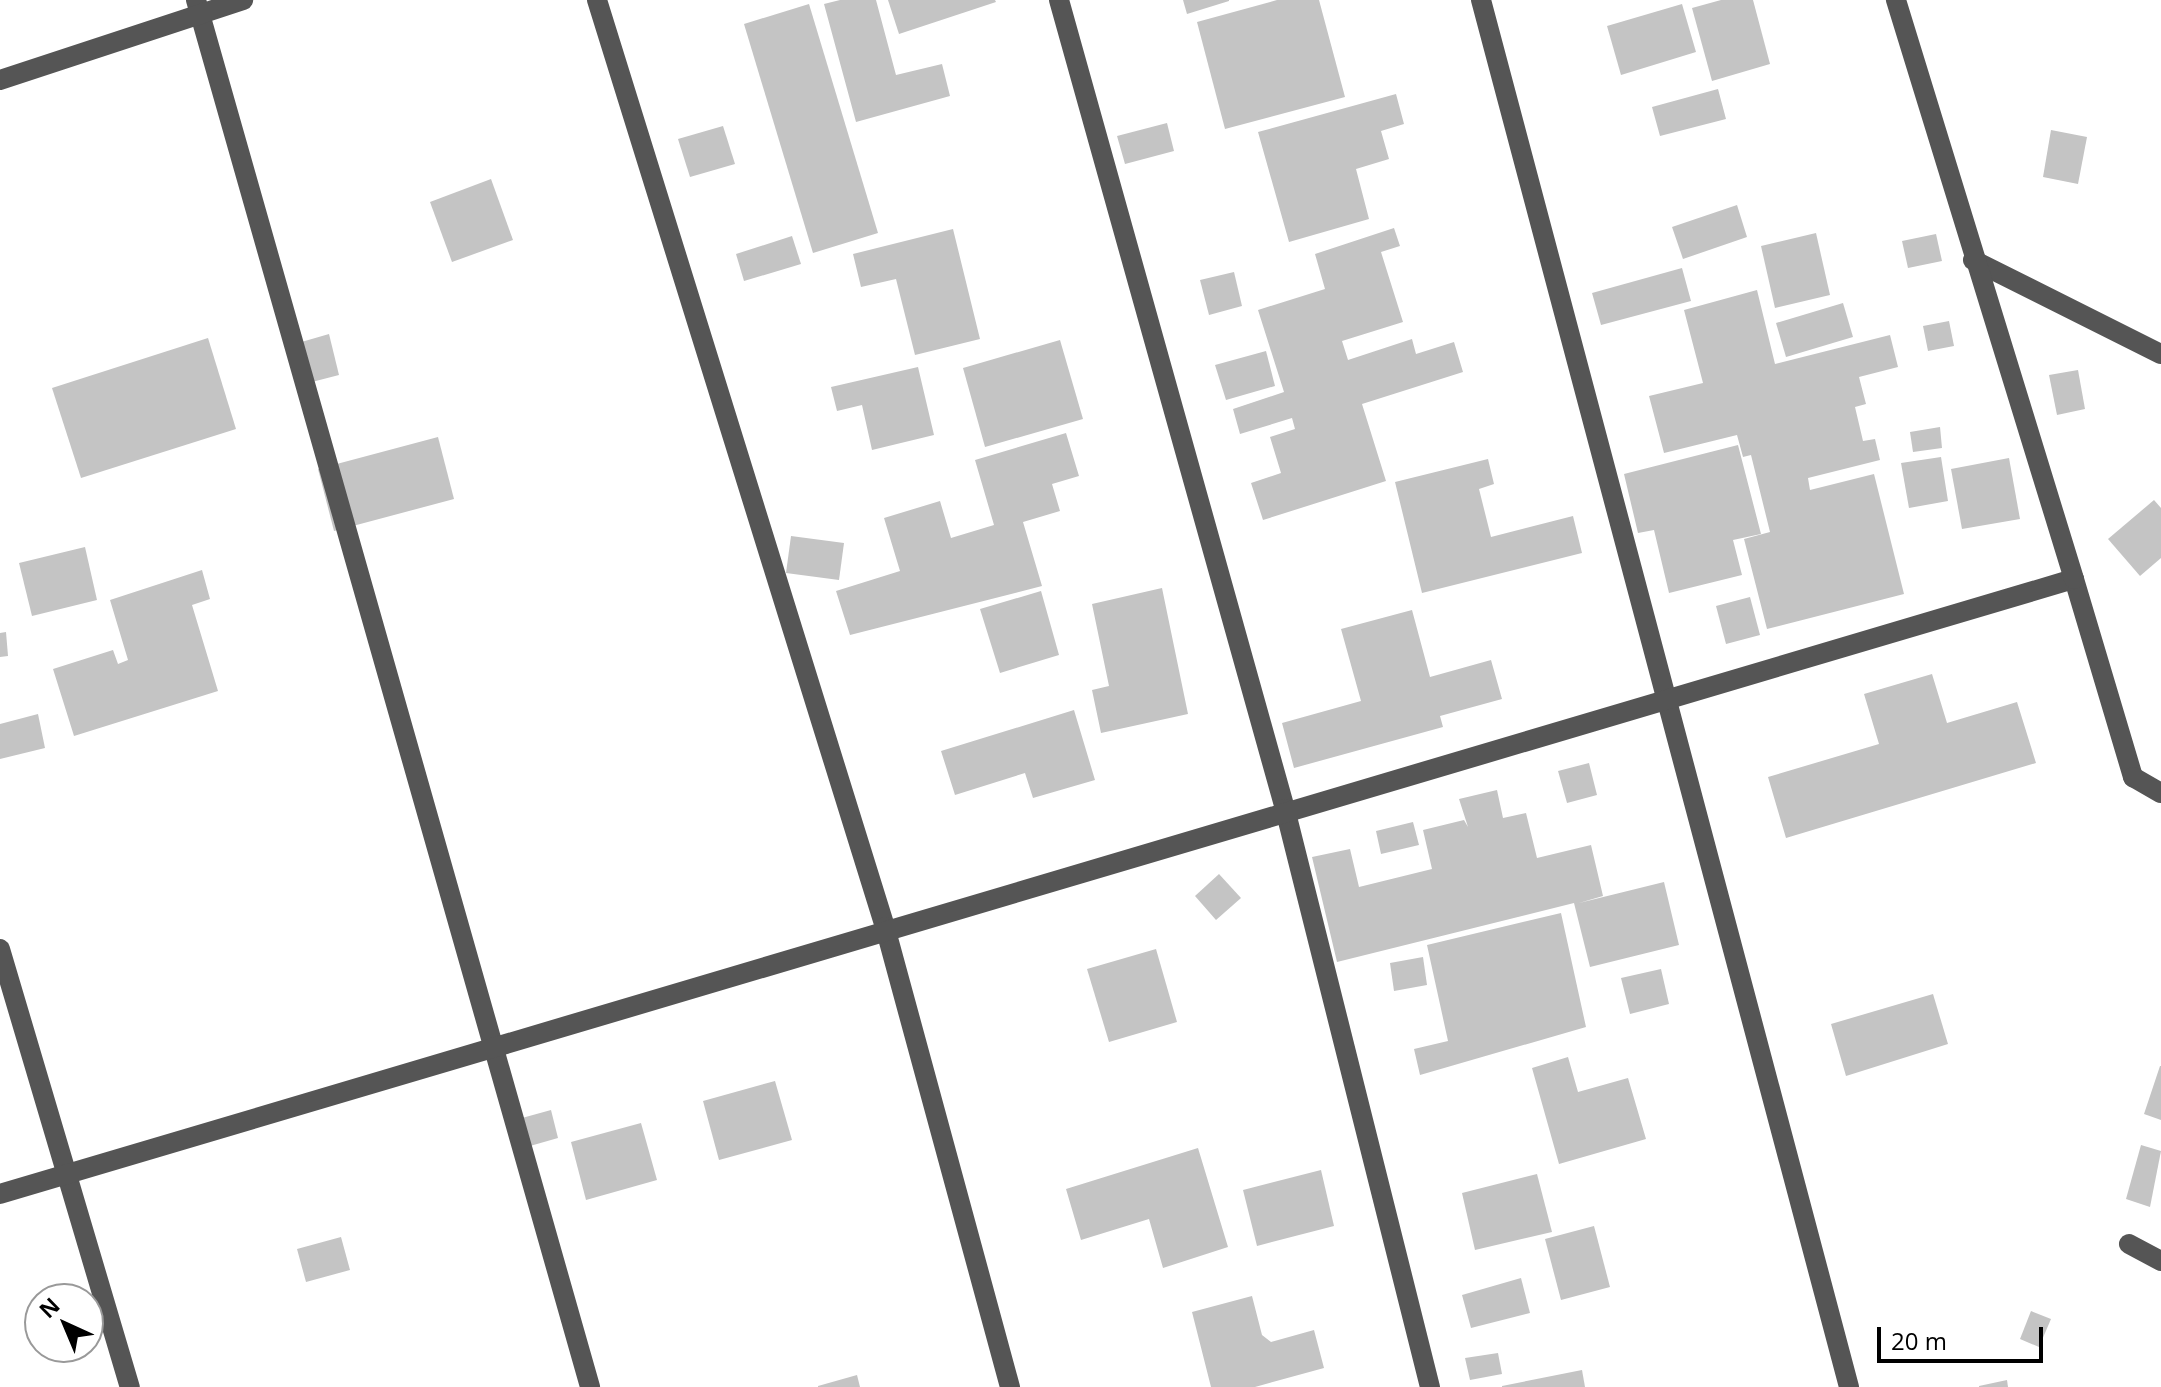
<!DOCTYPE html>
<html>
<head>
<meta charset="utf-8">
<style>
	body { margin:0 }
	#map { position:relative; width:2161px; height:1387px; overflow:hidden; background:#fff; font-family:"Open Sans",sans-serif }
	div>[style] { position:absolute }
	.building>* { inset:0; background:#c4c4c4 }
	.minor>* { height:20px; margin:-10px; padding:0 10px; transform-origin:10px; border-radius:10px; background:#555 }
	span { translate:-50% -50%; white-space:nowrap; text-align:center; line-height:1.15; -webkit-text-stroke:6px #fff; paint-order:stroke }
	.north { position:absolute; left:24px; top:1283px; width:80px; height:80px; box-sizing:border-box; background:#fff; border:2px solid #999; border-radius:50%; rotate:316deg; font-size:22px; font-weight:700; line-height:32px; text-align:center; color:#000 }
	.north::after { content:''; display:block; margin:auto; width:28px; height:36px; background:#000; clip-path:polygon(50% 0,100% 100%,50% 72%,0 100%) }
	.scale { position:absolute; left:1877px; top:1327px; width:166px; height:36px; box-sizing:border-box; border:4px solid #000; border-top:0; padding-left:10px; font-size:24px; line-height:28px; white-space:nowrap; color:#000; -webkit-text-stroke:6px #fff; paint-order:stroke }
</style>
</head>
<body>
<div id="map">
	<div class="building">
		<div style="clip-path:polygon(840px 0,876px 0,896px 75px,942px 64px,950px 96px,856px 122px,824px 4px)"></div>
		<div style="clip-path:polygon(888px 0,995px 0,996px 2px,899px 34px)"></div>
		<div style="clip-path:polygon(1183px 0,1229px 0,1229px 1px,1187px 14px)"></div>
		<div style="clip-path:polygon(1277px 0,1319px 0,1345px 97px,1225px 129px,1197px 22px)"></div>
		<div style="clip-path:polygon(1721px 0,1753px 0,1770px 64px,1712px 81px,1692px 8px)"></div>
		<div style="clip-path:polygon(809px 4px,878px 233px,813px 253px,744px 24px)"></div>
		<div style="clip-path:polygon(1682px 4px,1696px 52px,1621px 75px,1607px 26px)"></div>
		<div style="clip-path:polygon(1718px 89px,1726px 119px,1660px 136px,1652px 107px)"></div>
		<div style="clip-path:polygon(1396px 94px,1404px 124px,1381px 131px,1389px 159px,1356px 169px,1369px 219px,1289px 242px,1258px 132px)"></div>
		<div style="clip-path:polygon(1167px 123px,1174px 151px,1125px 164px,1117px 136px)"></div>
		<div style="clip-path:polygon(723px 126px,735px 164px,690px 177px,678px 139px)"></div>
		<div style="clip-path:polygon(2051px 130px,2087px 137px,2078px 184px,2043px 177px)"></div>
		<div style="clip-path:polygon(491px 179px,513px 240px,452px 262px,430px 202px)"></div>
		<div style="clip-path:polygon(1737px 205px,1747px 237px,1683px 259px,1672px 227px)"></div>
		<div style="clip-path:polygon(1394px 228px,1400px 246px,1381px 252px,1403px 322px,1342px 341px,1348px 360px,1412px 339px,1416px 354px,1454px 342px,1463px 372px,1362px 404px,1386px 481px,1263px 520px,1251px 483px,1281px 473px,1270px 437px,1295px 429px,1292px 418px,1240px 434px,1233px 409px,1284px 392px,1258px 310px,1325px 289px,1315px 254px)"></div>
		<div style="clip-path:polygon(953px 229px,980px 339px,915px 355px,896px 279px,861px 287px,853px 254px)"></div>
		<div style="clip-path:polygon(1816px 233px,1830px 295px,1775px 308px,1761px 246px)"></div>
		<div style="clip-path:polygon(1936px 234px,1942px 261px,1908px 268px,1902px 241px)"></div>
		<div style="clip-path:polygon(792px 236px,801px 264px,744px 281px,736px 254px)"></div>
		<div style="clip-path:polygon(1682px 268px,1691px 301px,1601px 325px,1592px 293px)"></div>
		<div style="clip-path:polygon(1234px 272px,1242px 306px,1209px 315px,1200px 280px)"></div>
		<div style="clip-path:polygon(1757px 290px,1775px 364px,1890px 335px,1898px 367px,1859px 377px,1866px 404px,1855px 407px,1863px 441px,1875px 439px,1880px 460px,1808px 478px,1810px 490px,1874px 474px,1904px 594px,1767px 629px,1744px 539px,1770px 532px,1751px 455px,1743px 457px,1737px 435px,1664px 453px,1649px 396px,1703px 383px,1684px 310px)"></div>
		<div style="clip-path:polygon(1843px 303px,1853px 337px,1786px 357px,1776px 323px)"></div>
		<div style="clip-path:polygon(1949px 321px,1954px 346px,1928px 351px,1923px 326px)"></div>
		<div style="clip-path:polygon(329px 334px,339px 375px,308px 383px,298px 343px)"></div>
		<div style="clip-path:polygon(208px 338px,236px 429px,81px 478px,52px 388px)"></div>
		<div style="clip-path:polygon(1060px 340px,1083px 419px,985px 447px,963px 368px)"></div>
		<div style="clip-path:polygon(1266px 351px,1275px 386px,1226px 400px,1215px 365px)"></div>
		<div style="clip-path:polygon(918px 367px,934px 435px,872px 450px,862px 405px,837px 411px,831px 387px)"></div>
		<div style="clip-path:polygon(2078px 370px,2085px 409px,2057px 415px,2049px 375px)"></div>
		<div style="clip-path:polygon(1940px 427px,1942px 448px,1913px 452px,1910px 432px)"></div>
		<div style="clip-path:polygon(1066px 433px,1079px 476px,1052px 484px,1060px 511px,1023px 522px,1042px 586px,850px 635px,836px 591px,900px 571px,884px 518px,940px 501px,951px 538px,994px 525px,975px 460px)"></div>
		<div style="clip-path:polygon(438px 437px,454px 499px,334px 531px,318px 469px)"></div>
		<div style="clip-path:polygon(1738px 445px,1761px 534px,1733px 540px,1742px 575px,1669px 593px,1654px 530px,1638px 533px,1624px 474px)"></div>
		<div style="clip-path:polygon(1941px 457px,1948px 501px,1909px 508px,1901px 463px)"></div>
		<div style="clip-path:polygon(2009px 458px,2020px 519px,1962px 529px,1951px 469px)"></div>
		<div style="clip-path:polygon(1488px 459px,1494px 484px,1479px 489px,1491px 537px,1573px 516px,1582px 553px,1422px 593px,1395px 482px)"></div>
		<div style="clip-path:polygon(2154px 500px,2161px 508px,2161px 558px,2140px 576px,2108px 539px)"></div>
		<div style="clip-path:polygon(791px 536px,844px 543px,839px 580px,786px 573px)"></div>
		<div style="clip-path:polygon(85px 547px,97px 600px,32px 616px,19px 563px)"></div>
		<div style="clip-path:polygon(202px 570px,210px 599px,192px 605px,218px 691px,74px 736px,53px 669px,113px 650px,118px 664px,128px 660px,110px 600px)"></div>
		<div style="clip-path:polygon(1162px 588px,1188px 714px,1101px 733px,1092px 690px,1109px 686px,1092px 604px)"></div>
		<div style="clip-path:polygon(1041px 591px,1059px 655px,1000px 673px,980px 609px)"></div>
		<div style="clip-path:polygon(1750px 597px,1760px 635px,1726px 644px,1716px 606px)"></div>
		<div style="clip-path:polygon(1412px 610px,1430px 677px,1491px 660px,1502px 699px,1440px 716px,1443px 727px,1294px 768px,1282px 723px,1361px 701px,1341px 629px)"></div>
		<div style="clip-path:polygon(6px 632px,8px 656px,0 657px,0 633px)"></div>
		<div style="clip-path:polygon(1932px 674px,1947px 723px,2017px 702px,2036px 763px,1786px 838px,1768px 777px,1879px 744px,1864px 694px)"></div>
		<div style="clip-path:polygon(1074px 710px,1095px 780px,1033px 798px,1025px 773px,955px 795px,941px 751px)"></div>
		<div style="clip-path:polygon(38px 714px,45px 748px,0 759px,0 724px)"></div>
		<div style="clip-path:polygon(1589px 763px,1597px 795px,1567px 803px,1558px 771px)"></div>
		<div style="clip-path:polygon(1497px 790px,1503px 818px,1526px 813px,1537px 858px,1591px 845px,1603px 896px,1579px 903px,1664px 882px,1679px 945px,1590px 967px,1574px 903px,1337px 962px,1312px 857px,1350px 849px,1359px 887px,1432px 869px,1423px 830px,1464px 820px,1468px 827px,1459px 799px)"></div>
		<div style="clip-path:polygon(1413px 822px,1419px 845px,1381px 854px,1376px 831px)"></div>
		<div style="clip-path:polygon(1219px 874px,1241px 898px,1216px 920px,1195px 896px)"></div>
		<div style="clip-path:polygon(1561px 913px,1586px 1027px,1420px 1075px,1414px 1049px,1448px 1041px,1427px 945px)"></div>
		<div style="clip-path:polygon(1156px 949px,1177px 1022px,1109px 1042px,1087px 969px)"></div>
		<div style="clip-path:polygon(1423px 957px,1427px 985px,1394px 991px,1390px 963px)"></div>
		<div style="clip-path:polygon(1661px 969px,1669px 1004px,1630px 1014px,1621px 978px)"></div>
		<div style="clip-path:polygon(1933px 994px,1948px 1044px,1846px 1076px,1831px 1024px)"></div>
		<div style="clip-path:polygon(1568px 1057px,1578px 1092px,1628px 1078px,1646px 1139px,1559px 1164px,1532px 1068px)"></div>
		<div style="clip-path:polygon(2160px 1066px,2161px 1066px,2161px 1120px,2144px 1114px)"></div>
		<div style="clip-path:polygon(775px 1081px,792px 1140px,719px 1160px,703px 1101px)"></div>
		<div style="clip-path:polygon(551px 1110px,558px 1138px,530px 1146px,522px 1118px)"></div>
		<div style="clip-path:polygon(641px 1123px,657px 1180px,586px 1200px,571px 1142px)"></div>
		<div style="clip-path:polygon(2141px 1145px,2161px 1151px,2150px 1207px,2126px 1199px)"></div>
		<div style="clip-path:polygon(1198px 1148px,1228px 1247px,1163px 1268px,1149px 1219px,1081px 1240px,1066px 1189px)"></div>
		<div style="clip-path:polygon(1321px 1170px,1334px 1226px,1257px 1246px,1243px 1190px)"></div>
		<div style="clip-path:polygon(1537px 1174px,1552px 1232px,1475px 1250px,1462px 1193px)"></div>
		<div style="clip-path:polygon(1594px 1226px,1610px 1287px,1561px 1300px,1545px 1239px)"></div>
		<div style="clip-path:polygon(341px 1237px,350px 1270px,306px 1282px,297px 1249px)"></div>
		<div style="clip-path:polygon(1521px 1278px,1530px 1313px,1471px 1328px,1462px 1295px)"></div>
		<div style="clip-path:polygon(1252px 1296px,1262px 1335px,1271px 1342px,1314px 1330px,1324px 1368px,1255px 1387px,1211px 1387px,1192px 1312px)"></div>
		<div style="clip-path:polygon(2031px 1311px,2051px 1319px,2039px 1347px,2020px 1339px)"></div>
		<div style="clip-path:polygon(1498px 1353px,1502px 1374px,1470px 1380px,1465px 1358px)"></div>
		<div style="clip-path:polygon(1582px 1370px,1585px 1387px,1502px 1387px,1502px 1386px)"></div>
		<div style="clip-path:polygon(857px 1375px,860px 1387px,818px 1387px,818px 1386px)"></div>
		<div style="clip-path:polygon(2007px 1380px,2008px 1387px,1979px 1387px,1979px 1386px)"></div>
	</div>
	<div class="minor">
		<div style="left:196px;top:0;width:1442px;rotate:74.14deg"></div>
		<div style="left:597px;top:0;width:971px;rotate:72.74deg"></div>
		<div style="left:885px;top:927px;width:477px;rotate:74.8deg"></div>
		<div style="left:1059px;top:0;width:840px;rotate:74.39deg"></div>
		<div style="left:1285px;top:809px;width:596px;rotate:75.92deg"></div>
		<div style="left:1481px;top:0;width:1435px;rotate:75.14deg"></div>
		<div style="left:0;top:80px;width:256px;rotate:-18.2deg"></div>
		<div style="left:1973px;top:260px;width:210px;rotate:26.6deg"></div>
		<div style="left:2074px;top:579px;width:207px;rotate:73.4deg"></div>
		<div style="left:2133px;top:777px;width:32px;rotate:30deg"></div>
		<div style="left:0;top:949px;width:457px;rotate:73.5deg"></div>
		<div style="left:0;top:1194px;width:2163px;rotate:-16.52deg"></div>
		<div style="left:2074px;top:579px;width:606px;rotate:-107.09deg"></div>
		<div style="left:2129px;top:1244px;width:36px;rotate:28deg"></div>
	</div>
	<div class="north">N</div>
	<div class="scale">20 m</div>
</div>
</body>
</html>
